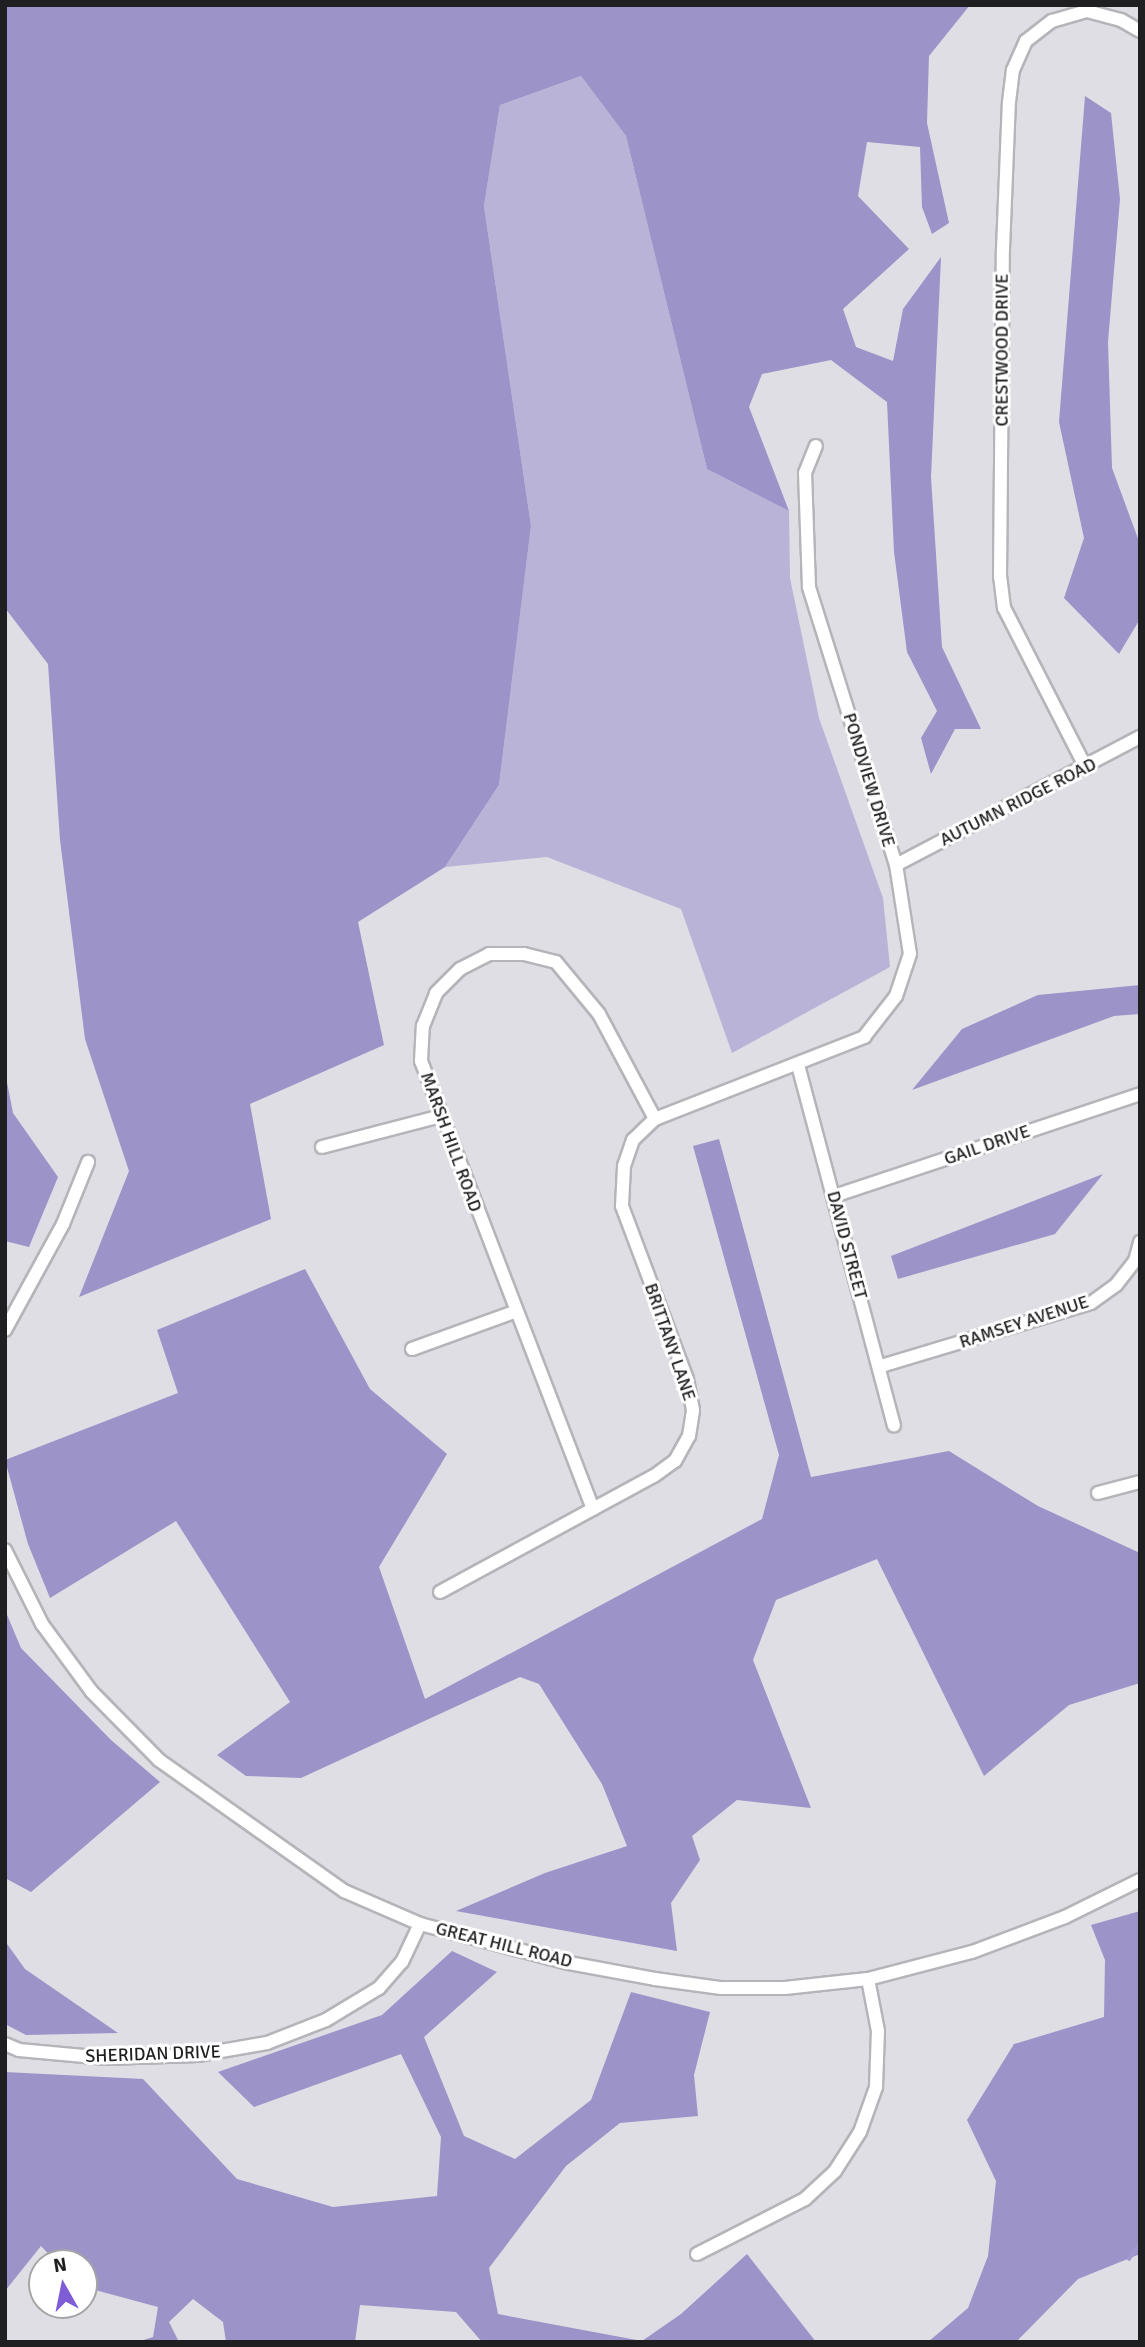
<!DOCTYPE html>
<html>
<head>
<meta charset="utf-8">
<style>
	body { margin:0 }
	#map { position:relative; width:1145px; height:2347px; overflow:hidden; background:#dfdee4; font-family:Signika,sans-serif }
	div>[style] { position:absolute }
	.green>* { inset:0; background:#b9b3d8 }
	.forest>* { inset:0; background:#9c93c9 }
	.stream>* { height:3.5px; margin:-1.75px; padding:0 1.75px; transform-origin:1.75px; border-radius:1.75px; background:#a298cf }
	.roads { filter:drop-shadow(2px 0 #b5b4b9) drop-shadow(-2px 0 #b5b4b9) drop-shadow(0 2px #b5b4b9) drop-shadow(0 -2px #b5b4b9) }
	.minor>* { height:12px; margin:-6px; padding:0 6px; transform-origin:6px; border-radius:6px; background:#fff }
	span { translate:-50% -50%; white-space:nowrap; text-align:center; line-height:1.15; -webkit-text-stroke:6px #fff; paint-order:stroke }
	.street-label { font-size:18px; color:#1f1f21 }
	.frame { position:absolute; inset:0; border:7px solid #1f1f21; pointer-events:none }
	.north { position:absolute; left:28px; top:2249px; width:70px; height:70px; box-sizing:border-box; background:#fff; border:2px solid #a5a5a6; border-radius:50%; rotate:351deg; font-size:19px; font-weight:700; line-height:28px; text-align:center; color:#1f1f21 }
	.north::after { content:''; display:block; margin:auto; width:24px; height:32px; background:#7e5dd7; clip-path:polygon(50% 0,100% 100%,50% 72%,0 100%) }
</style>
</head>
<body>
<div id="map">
	<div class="green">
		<div style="clip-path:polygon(581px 76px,626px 136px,707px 469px,789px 511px,790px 578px,819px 718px,883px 898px,890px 967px,732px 1053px,681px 909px,547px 857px,445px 867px,499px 785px,531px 526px,484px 206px,500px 105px)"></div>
	</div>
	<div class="forest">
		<div style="clip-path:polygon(5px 5px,970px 5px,929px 56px,927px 123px,949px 223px,932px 234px,922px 207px,920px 147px,867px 142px,858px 196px,909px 249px,843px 309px,856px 347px,893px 361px,903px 309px,941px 257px,931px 477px,942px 647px,981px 729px,955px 729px,931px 774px,921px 738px,937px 711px,907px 652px,894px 552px,887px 402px,831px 360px,762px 374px,749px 407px,789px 511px,707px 469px,626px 136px,581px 76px,500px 105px,484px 206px,531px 526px,499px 785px,445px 867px,358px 922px,384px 1045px,250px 1104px,271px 1219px,79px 1297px,129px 1171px,85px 1039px,60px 840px,48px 664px,5px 608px)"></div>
		<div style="clip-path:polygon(1085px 96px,1111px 113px,1120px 199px,1108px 342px,1112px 468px,1140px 544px,1140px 619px,1119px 654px,1064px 598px,1084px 538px,1059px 422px)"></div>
		<div style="clip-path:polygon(1140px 985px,1140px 1014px,1114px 1016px,912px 1090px,962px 1029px,1038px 995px)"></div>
		<div style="clip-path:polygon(5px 1072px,13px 1113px,58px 1177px,29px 1247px,5px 1241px)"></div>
		<div style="clip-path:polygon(719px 1139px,811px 1477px,949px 1451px,1038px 1506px,1140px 1553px,1140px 1683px,1069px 1705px,984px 1776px,877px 1559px,776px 1600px,753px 1660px,811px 1808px,737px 1800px,692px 1836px,700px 1860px,671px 1903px,677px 1951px,456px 1911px,545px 1873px,627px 1846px,602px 1784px,539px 1684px,520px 1677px,301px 1778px,246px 1776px,217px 1755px,290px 1702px,176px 1521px,50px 1598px,28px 1544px,5px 1460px,178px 1393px,157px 1330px,305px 1269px,370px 1389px,447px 1454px,379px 1567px,425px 1699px,762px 1519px,779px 1455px,693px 1146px)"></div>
		<div style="clip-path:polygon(1103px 1174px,1055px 1234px,898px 1279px,891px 1256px)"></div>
		<div style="clip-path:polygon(5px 1610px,21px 1648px,111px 1740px,160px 1782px,31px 1892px,5px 1878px)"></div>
		<div style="clip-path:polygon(1140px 1911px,1140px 2254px,1078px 2279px,1016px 2342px,928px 2342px,968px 2308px,988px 2256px,996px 2181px,967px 2120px,1014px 2044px,1104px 2017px,1105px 1960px,1091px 1925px)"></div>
		<div style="clip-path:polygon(5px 1941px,25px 1969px,118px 2033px,26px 2035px,5px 2024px)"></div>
		<div style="clip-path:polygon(452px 1951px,497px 1972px,424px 2037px,464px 2136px,515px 2159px,591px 2100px,631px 1992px,710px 2012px,694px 2075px,698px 2116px,620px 2123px,566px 2166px,489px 2268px,498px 2314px,642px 2341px,681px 2314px,747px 2254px,816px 2342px,482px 2342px,456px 2312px,360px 2305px,355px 2342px,226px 2342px,223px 2322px,193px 2299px,169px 2322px,179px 2342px,137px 2342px,153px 2337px,158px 2307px,84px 2287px,84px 2263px,57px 2263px,41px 2246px,5px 2291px,5px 2072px,143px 2079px,237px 2179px,333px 2207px,437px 2196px,441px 2137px,401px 2054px,254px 2107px,218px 2072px,382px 2015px)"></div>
	</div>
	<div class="stream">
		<div style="left:1129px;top:2259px;width:19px;rotate:-55deg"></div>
	</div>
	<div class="roads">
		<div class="minor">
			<div style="left:1086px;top:768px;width:180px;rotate:-117.1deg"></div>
			<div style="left:1004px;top:608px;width:31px;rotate:-97deg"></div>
			<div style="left:1000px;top:577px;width:328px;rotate:-89.5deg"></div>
			<div style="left:1003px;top:249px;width:147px;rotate:-87.7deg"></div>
			<div style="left:1009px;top:102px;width:32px;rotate:-83deg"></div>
			<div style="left:1013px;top:70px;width:32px;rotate:-66deg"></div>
			<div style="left:1026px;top:41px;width:33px;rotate:-38deg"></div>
			<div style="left:1052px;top:21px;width:36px;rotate:-16deg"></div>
			<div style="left:1087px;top:11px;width:35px;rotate:15deg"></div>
			<div style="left:1121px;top:20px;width:22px;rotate:30deg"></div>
			<div style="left:896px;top:865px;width:276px;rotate:-27.7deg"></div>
			<div style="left:798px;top:1065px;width:373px;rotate:75.1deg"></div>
			<div style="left:322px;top:1147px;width:123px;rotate:-14.6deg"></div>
			<div style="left:834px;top:1196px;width:323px;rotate:-18.4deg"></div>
			<div style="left:5px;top:1330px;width:121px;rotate:-61.3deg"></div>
			<div style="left:63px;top:1224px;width:67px;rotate:-68deg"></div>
			<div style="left:412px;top:1349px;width:109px;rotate:-19.9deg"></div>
			<div style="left:881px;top:1366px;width:219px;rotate:-16.7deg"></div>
			<div style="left:1091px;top:1303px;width:31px;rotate:-36deg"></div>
			<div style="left:1116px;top:1285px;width:31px;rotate:-52deg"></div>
			<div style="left:1135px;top:1261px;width:20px;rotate:-75deg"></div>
			<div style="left:1098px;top:1493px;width:43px;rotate:-14.7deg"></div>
			<div style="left:593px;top:1509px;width:480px;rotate:-111deg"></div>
			<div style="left:421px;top:1061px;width:35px;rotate:-87deg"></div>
			<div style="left:423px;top:1026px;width:35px;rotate:-68deg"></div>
			<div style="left:436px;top:993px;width:34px;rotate:-45deg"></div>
			<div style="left:460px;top:969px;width:33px;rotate:-27deg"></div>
			<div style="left:489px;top:954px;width:35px"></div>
			<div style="left:524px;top:954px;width:33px;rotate:14deg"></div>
			<div style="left:556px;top:962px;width:67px;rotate:50.4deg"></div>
			<div style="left:599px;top:1014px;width:119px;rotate:61.9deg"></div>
			<div style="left:5px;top:1550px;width:83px;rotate:63.4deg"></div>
			<div style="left:42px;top:1624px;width:84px;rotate:53.7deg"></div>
			<div style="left:92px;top:1692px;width:95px;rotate:45.4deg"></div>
			<div style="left:159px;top:1760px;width:227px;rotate:35.3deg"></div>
			<div style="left:344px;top:1891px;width:83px;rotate:23.5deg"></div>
			<div style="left:420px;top:1924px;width:154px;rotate:14.7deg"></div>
			<div style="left:569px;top:1963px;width:87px;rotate:10.5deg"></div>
			<div style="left:655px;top:1979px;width:67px;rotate:7.8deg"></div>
			<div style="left:721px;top:1988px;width:64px"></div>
			<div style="left:785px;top:1988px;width:83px;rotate:-6.2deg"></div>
			<div style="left:868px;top:1979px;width:107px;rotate:-14.6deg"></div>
			<div style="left:972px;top:1952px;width:99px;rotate:-20.6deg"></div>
			<div style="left:1065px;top:1917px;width:84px;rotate:-26.3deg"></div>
			<div style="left:440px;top:1592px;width:243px;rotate:-28.5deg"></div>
			<div style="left:654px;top:1476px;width:26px;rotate:-36deg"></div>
			<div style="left:675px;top:1461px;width:29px;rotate:-61deg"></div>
			<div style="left:689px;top:1436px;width:26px;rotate:-81deg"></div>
			<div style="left:693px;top:1410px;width:32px;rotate:-101deg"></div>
			<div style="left:687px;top:1379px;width:185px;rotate:-110.6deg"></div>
			<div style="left:622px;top:1206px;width:40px;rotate:-87.1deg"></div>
			<div style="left:624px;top:1166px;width:28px;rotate:-71deg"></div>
			<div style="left:633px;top:1140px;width:30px;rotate:-44deg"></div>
			<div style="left:655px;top:1119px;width:225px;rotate:-21.4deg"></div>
			<div style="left:864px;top:1037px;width:52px;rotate:-52deg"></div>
			<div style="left:896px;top:996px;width:44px;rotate:-71.6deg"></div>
			<div style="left:910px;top:954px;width:90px;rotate:-98.9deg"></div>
			<div style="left:896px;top:865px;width:291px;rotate:-107.4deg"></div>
			<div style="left:809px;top:587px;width:114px;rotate:-92deg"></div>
			<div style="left:805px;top:473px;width:29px;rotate:-68deg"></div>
			<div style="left:5px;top:2044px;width:15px;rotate:23deg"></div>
			<div style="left:19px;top:2050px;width:87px;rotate:5.3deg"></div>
			<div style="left:106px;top:2058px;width:92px;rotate:-1.9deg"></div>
			<div style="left:198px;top:2055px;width:70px;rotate:-9.9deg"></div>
			<div style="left:267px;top:2043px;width:63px;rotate:-21.3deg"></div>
			<div style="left:326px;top:2020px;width:62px;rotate:-31.1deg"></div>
			<div style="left:379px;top:1988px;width:35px;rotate:-49deg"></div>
			<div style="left:402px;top:1962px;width:42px;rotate:-64.7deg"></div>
			<div style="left:697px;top:2254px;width:121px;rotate:-27deg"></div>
			<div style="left:805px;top:2199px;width:41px;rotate:-43deg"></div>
			<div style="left:835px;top:2171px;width:46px;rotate:-57.3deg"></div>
			<div style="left:860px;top:2132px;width:48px;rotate:-70.4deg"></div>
			<div style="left:876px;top:2087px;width:56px;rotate:-88deg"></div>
			<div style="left:878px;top:2031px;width:53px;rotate:-100.9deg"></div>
		</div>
	</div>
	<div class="street-label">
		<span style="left:1002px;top:350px;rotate:-90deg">CRESTWOOD DRIVE</span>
		<span style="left:869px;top:780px;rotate:73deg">PONDVIEW DRIVE</span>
		<span style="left:1018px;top:802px;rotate:-27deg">AUTUMN RIDGE ROAD</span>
		<span style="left:451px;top:1142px;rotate:70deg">MARSH HILL ROAD</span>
		<span style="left:987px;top:1145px;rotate:-19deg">GAIL DRIVE</span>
		<span style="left:847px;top:1245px;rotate:75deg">DAVID STREET</span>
		<span style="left:1024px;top:1322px;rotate:-18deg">RAMSEY AVENUE</span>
		<span style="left:670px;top:1342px;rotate:71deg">BRITTANY LANE</span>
		<span style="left:504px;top:1945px;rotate:14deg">GREAT HILL ROAD</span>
		<span style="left:153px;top:2054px;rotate:-2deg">SHERIDAN DRIVE</span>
	</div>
	<div class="frame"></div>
	<div class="north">N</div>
</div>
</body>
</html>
